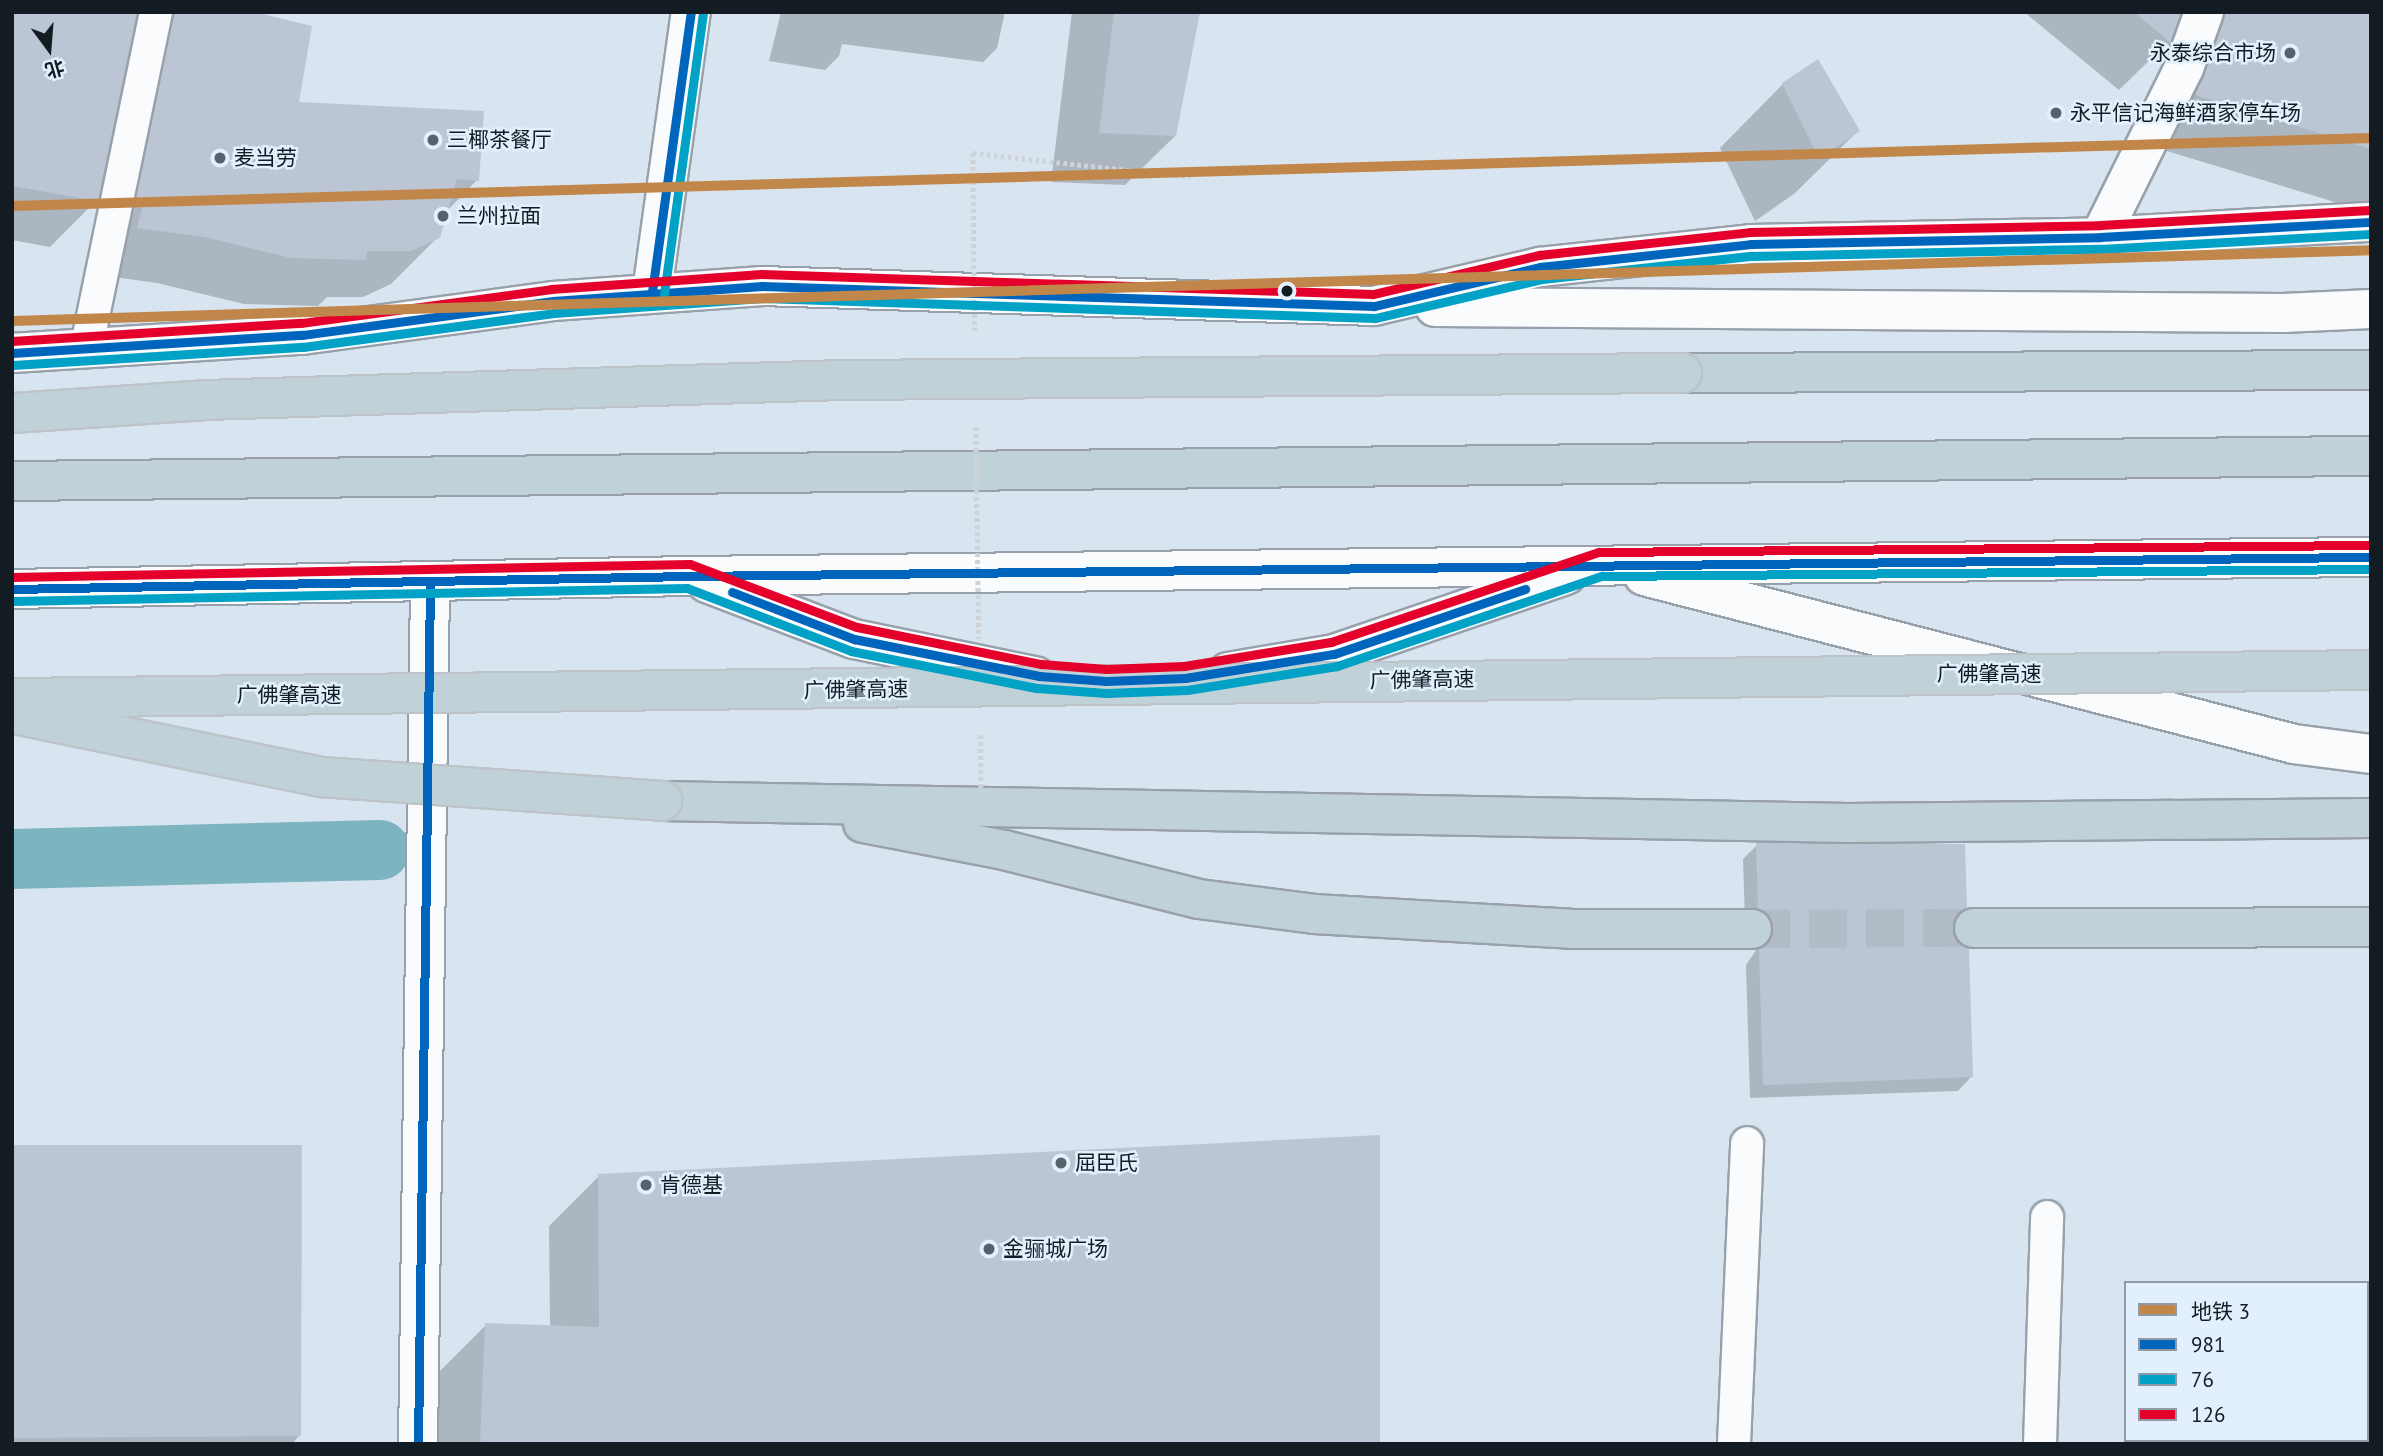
<!DOCTYPE html>
<html>
<head>
<meta charset="utf-8">
<style>
	body { margin:0 }
	#map { position:relative; width:2383px; height:1456px; overflow:hidden; background:#d8e4f0; font-family:"PT Sans","Noto Sans SC",sans-serif }
	div>[style] { position:absolute }
	.shadow>* { inset:0; background:#0003 }
	.canal>* { height:60px; margin:-30px; padding:0 30px; transform-origin:30px; border-radius:30px; background:#7cb4c0 }
	.building>* { inset:0; background:#bcc5d4 }
	.highway-tunnel>* { height:38px; margin-top:-19px; transform-origin:0; background:repeating-linear-gradient(90deg,#b1bcc7 0 38px,transparent 0 57px) }
	.path>* { height:4.5px; margin-top:-2.25px; transform-origin:0; background:repeating-linear-gradient(90deg,#cfd2d6 0 3.5px,transparent 0 7px) }
	.roads { filter:drop-shadow(2px 0 #98a1ab) drop-shadow(-2px 0 #98a1ab) drop-shadow(0 2px #98a1ab) drop-shadow(0 -2px #98a1ab) }
	.lane>* { height:32px; margin:-16px; padding:0 16px; transform-origin:16px; border-radius:16px; background:#f9fbfd }
	.street>* { height:38px; margin:-19px; padding:0 19px; transform-origin:19px; border-radius:19px; background:#f9fbfd }
	.secondary>* { height:38px; margin:-19px; padding:0 19px; transform-origin:19px; border-radius:19px; background:#f9fbfd }
	.highway>* { height:38px; margin:-19px; padding:0 19px; transform-origin:19px; border-radius:19px; background:#c1d1d8 }
	.path-bridge>* { height:4.5px; margin-top:-2.25px; transform-origin:0; background:repeating-linear-gradient(90deg,#cfd2d6 0 3.5px,transparent 0 7px) }
	.bridges { filter:drop-shadow(2px 0 #bdc3c9) drop-shadow(-2px 0 #bdc3c9) drop-shadow(0 2px #bdc3c9) drop-shadow(0 -2px #bdc3c9) }
	.highway-bridge>* { height:38px; margin:-19px; padding:0 19px; transform-origin:19px; border-radius:19px; background:#c1d1d8 }
	.bus-1>* { height:9px; margin:-4.5px; padding:0 4.5px; transform-origin:4.5px; border-radius:4.5px; background:#0065bd }
	.bus-2>* { height:9px; margin:-4.5px; padding:0 4.5px; transform-origin:4.5px; border-radius:4.5px; background:#01a2c5 }
	.bus-3>* { height:9px; margin:-4.5px; padding:0 4.5px; transform-origin:4.5px; border-radius:4.5px; background:#e4002b }
	.metro-1>* { height:10px; margin:-5px; padding:0 5px; transform-origin:5px; border-radius:5px; background:#c1864a }
	.dots>* { width:19px; height:19px; translate:-50% -50%; box-sizing:border-box; border:4px solid #e2effd; border-radius:50% }
	span { translate:-50% -50%; white-space:nowrap; text-align:center; line-height:1.15; -webkit-text-stroke:5px #e2effd; paint-order:stroke }
	.poi-label { font-size:21px; color:#131b23 }
	.right { translate:-100% -50%; text-align:right }
	.left { translate:0 -50%; text-align:left }
	.street-label { font-size:21px; color:#131b23 }
	.frame { position:absolute; inset:0; border:14px solid #131b23; pointer-events:none }
	.legend { position:absolute; left:2124px; top:1281px; width:245px; height:161px; box-sizing:border-box; background:#e2effd; border:2px solid #8f9aa6; margin:0; padding:9px 12px; list-style:none; font-size:21px; color:#131b23 }
	.legend li { display:flex; align-items:center; gap:14px; height:35px }
	.legend b { width:35px; border:2px solid #8f9aa6 }
	.north { position:absolute; left:14px; top:14px; width:70px; height:70px; -webkit-text-stroke:5px #e2effd; paint-order:stroke; rotate:164deg; font-size:19px; font-weight:700; line-height:28px; text-align:center; color:#131b23 }
	.north::after { content:''; display:block; margin:auto; width:24px; height:32px; background:#131b23; clip-path:polygon(50% 0,100% 100%,50% 72%,0 100%) }
</style>
</head>
<body>
<div id="map">
	<div class="shadow">
		<div style="clip-path:polygon(12px 12px,251px 12px,297px 103px,477px 180px,445px 213px,438px 237px,391px 284px,363px 297px,327px 297px,318px 306px,244px 304px,157px 283px,92px 274px,96px 254px,89px 253px,101px 196px,50px 247px,12px 240px)"></div>
		<div style="clip-path:polygon(781px 12px,1005px 12px,997px 48px,983px 62px,842px 44px,839px 56px,825px 70px,769px 61px)"></div>
		<div style="clip-path:polygon(1072px 12px,1199px 12px,1175px 136px,1125px 185px,1051px 182px)"></div>
		<div style="clip-path:polygon(2024px 12px,2371px 12px,2371px 213px,2147px 145px,2176px 70px,2171px 47px,2165px 45px,2119px 90px)"></div>
		<div style="clip-path:polygon(1783px 84px,1858px 131px,1794px 194px,1755px 221px,1720px 148px)"></div>
		<div style="clip-path:polygon(1757px 845px,1966px 907px,1950px 929px,1971px 1077px,1958px 1091px,1750px 1098px,1746px 965px,1761px 943px,1745px 923px,1743px 859px)"></div>
		<div style="clip-path:polygon(12px 1147px,299px 1436px,292px 1444px,12px 1444px)"></div>
		<div style="clip-path:polygon(599px 1176px,1378px 1444px,433px 1444px,436px 1375px,486px 1325px,550px 1327px,549px 1226px)"></div>
	</div>
	<div class="canal">
		<div style="left:12px;top:859px;width:368px;rotate:-1.4deg"></div>
	</div>
	<div class="building">
		<div style="clip-path:polygon(12px 12px,137px 12px,98px 201px,12px 186px)"></div>
		<div style="clip-path:polygon(174px 12px,254px 12px,312px 26px,299px 102px,484px 111px,479px 181px,457px 179px,440px 238px,411px 251px,367px 251px,366px 260px,291px 258px,205px 237px,137px 228px,142px 208px,134px 207px)"></div>
		<div style="clip-path:polygon(1114px 12px,1200px 12px,1176px 136px,1099px 133px)"></div>
		<div style="clip-path:polygon(2134px 12px,2181px 12px,2170px 42px)"></div>
		<div style="clip-path:polygon(2225px 12px,2371px 12px,2371px 149px,2195px 95px)"></div>
		<div style="clip-path:polygon(1818px 59px,1860px 131px,1819px 159px,1782px 83px)"></div>
		<div style="clip-path:polygon(1756px 843px,1965px 844px,1967px 908px,1955px 917px,1952px 929px,1956px 940px,1969px 949px,1973px 1077px,1763px 1085px,1759px 949px,1771px 940px,1774px 928px,1771px 918px,1758px 909px)"></div>
		<div style="clip-path:polygon(1380px 1135px,1380px 1444px,480px 1444px,485px 1323px,599px 1327px,598px 1174px)"></div>
		<div style="clip-path:polygon(12px 1145px,302px 1145px,301px 1436px,12px 1438px)"></div>
	</div>
	<div class="highway-tunnel">
		<div style="left:1752px;top:929px;width:222px;rotate:-0.3deg"></div>
	</div>
	<div class="path">
		<div style="left:973px;top:153px;width:219px;rotate:6.3deg"></div>
	</div>
	<div class="roads">
		<div class="lane">
			<div style="left:86px;top:350px;width:345px;rotate:-78.3deg"></div>
			<div style="left:1734px;top:1444px;width:301px;rotate:-87.5deg"></div>
			<div style="left:2040px;top:1444px;width:227px;rotate:-88.2deg"></div>
		</div>
		<div class="street">
			<div style="left:2100px;top:237px;width:189px;rotate:-63.6deg"></div>
			<div style="left:2184px;top:68px;width:59px;rotate:-70.3deg"></div>
			<div style="left:418px;top:1444px;width:863px;rotate:-89.2deg"></div>
		</div>
		<div class="secondary">
			<div style="left:652px;top:292px;width:283px;rotate:-82.1deg"></div>
			<div style="left:1435px;top:307px;width:848px;rotate:0.41deg"></div>
			<div style="left:2283px;top:313px;width:88px;rotate:-2.6deg"></div>
			<div style="left:12px;top:353px;width:291px;rotate:-3.6deg"></div>
			<div style="left:302px;top:335px;width:253px;rotate:-7.7deg"></div>
			<div style="left:553px;top:301px;width:210px;rotate:-4.1deg"></div>
			<div style="left:762px;top:286px;width:612px;rotate:1.87deg"></div>
			<div style="left:1374px;top:306px;width:171px;rotate:-13.2deg"></div>
			<div style="left:1540px;top:267px;width:212px;rotate:-6.2deg"></div>
			<div style="left:1751px;top:244px;width:349px;rotate:-1.1deg"></div>
			<div style="left:2100px;top:237px;width:271px;rotate:-3.2deg"></div>
			<div style="left:1644px;top:576px;width:671px;rotate:14.49deg"></div>
			<div style="left:2294px;top:744px;width:78px;rotate:7.4deg"></div>
			<div style="left:707px;top:583px;width:157px;rotate:20.9deg"></div>
			<div style="left:854px;top:639px;width:185px;rotate:11.6deg"></div>
			<div style="left:12px;top:589px;width:677px;rotate:-1.1deg"></div>
			<div style="left:689px;top:576px;width:1682px;rotate:-0.65deg"></div>
			<div style="left:1228px;top:672px;width:108px;rotate:-9.6deg"></div>
			<div style="left:1334px;top:654px;width:245px;rotate:-18.8deg"></div>
		</div>
		<div class="highway">
			<div style="left:1682px;top:373px;width:689px;rotate:-0.25deg"></div>
			<div style="left:12px;top:481px;width:2359px;rotate:-0.61deg"></div>
			<div style="left:662px;top:801px;width:1186px;rotate:1.06deg"></div>
			<div style="left:1848px;top:823px;width:523px;rotate:-0.55deg"></div>
			<div style="left:863px;top:823px;width:144px;rotate:10.8deg"></div>
			<div style="left:1004px;top:850px;width:201px;rotate:14.1deg"></div>
			<div style="left:1199px;top:899px;width:116px;rotate:7.4deg"></div>
			<div style="left:1314px;top:914px;width:257px;rotate:3.3deg"></div>
			<div style="left:1571px;top:929px;width:181px"></div>
			<div style="left:1974px;top:928px;width:397px;rotate:-0.1deg"></div>
		</div>
	</div>
	<div class="path-bridge">
		<div style="left:973px;top:153px;width:178px;rotate:89.4deg"></div>
		<div style="left:976px;top:427px;width:212px;rotate:89.2deg"></div>
		<div style="left:981px;top:735px;width:57px;rotate:90deg"></div>
	</div>
	<div class="bridges">
		<div class="highway-bridge">
			<div style="left:12px;top:413px;width:194px;rotate:-3.8deg"></div>
			<div style="left:206px;top:400px;width:638px;rotate:-1.8deg"></div>
			<div style="left:844px;top:380px;width:838px;rotate:-0.48deg"></div>
			<div style="left:12px;top:698px;width:2359px;rotate:-0.68deg"></div>
			<div style="left:14px;top:714px;width:314px;rotate:11.6deg"></div>
			<div style="left:322px;top:777px;width:341px;rotate:4deg"></div>
		</div>
	</div>
	<div class="bus-1">
		<div style="left:652px;top:292px;width:283px;rotate:-82.1deg"></div>
		<div style="left:12px;top:353px;width:291px;rotate:-3.6deg"></div>
		<div style="left:302px;top:335px;width:253px;rotate:-7.7deg"></div>
		<div style="left:553px;top:301px;width:210px;rotate:-4.1deg"></div>
		<div style="left:762px;top:286px;width:612px;rotate:1.87deg"></div>
		<div style="left:1374px;top:306px;width:171px;rotate:-13.2deg"></div>
		<div style="left:1540px;top:267px;width:212px;rotate:-6.2deg"></div>
		<div style="left:1751px;top:244px;width:349px;rotate:-1.1deg"></div>
		<div style="left:2100px;top:237px;width:271px;rotate:-3.2deg"></div>
		<div style="left:12px;top:589px;width:677px;rotate:-1.1deg"></div>
		<div style="left:689px;top:576px;width:1682px;rotate:-0.65deg"></div>
		<div style="left:732px;top:592px;width:131px;rotate:21.1deg"></div>
		<div style="left:854px;top:639px;width:189px;rotate:11.3deg"></div>
		<div style="left:1039px;top:676px;width:67px;rotate:4.3deg"></div>
		<div style="left:1106px;top:681px;width:79px;rotate:-2.2deg"></div>
		<div style="left:1185px;top:678px;width:151px;rotate:-9.2deg"></div>
		<div style="left:1334px;top:654px;width:202px;rotate:-18.8deg"></div>
		<div style="left:418px;top:1444px;width:863px;rotate:-89.2deg"></div>
	</div>
	<div class="bus-2">
		<div style="left:664px;top:294px;width:283px;rotate:-82.1deg"></div>
		<div style="left:13px;top:365px;width:291px;rotate:-3.6deg"></div>
		<div style="left:303px;top:347px;width:253px;rotate:-7.7deg"></div>
		<div style="left:554px;top:313px;width:209px;rotate:-4.1deg"></div>
		<div style="left:762px;top:298px;width:613px;rotate:1.87deg"></div>
		<div style="left:1375px;top:318px;width:171px;rotate:-13.1deg"></div>
		<div style="left:1542px;top:279px;width:211px;rotate:-6.3deg"></div>
		<div style="left:1752px;top:256px;width:348px;rotate:-1.2deg"></div>
		<div style="left:2100px;top:249px;width:271px;rotate:-3.2deg"></div>
		<div style="left:12px;top:601px;width:675px;rotate:-1.1deg"></div>
		<div style="left:687px;top:588px;width:176px;rotate:21deg"></div>
		<div style="left:851px;top:651px;width:190px;rotate:11.3deg"></div>
		<div style="left:1037px;top:688px;width:69px;rotate:4.1deg"></div>
		<div style="left:1106px;top:693px;width:81px;rotate:-2.1deg"></div>
		<div style="left:1187px;top:690px;width:152px;rotate:-9.1deg"></div>
		<div style="left:1337px;top:666px;width:280px;rotate:-18.8deg"></div>
		<div style="left:1602px;top:576px;width:769px;rotate:-0.52deg"></div>
	</div>
	<div class="bus-3">
		<div style="left:12px;top:341px;width:290px;rotate:-3.6deg"></div>
		<div style="left:301px;top:323px;width:252px;rotate:-7.7deg"></div>
		<div style="left:551px;top:289px;width:211px;rotate:-4.1deg"></div>
		<div style="left:761px;top:274px;width:612px;rotate:1.87deg"></div>
		<div style="left:1373px;top:294px;width:171px;rotate:-13.2deg"></div>
		<div style="left:1539px;top:255px;width:212px;rotate:-6.2deg"></div>
		<div style="left:1750px;top:232px;width:350px;rotate:-1.1deg"></div>
		<div style="left:2100px;top:225px;width:270px;rotate:-3.2deg"></div>
		<div style="left:12px;top:577px;width:678px;rotate:-1.1deg"></div>
		<div style="left:690px;top:564px;width:178px;rotate:20.7deg"></div>
		<div style="left:857px;top:627px;width:188px;rotate:11.4deg"></div>
		<div style="left:1041px;top:664px;width:65px;rotate:4.4deg"></div>
		<div style="left:1106px;top:669px;width:78px;rotate:-2.2deg"></div>
		<div style="left:1184px;top:666px;width:149px;rotate:-9.3deg"></div>
		<div style="left:1331px;top:642px;width:283px;rotate:-18.6deg"></div>
		<div style="left:1599px;top:552px;width:772px;rotate:-0.52deg"></div>
	</div>
	<div class="metro-1">
		<div style="left:12px;top:206px;width:2360px;rotate:-1.65deg"></div>
		<div style="left:12px;top:321px;width:2360px;rotate:-1.72deg"></div>
	</div>
	<div class="dots">
		<div style="left:2290px;top:53px;background:#58616b"></div>
		<div style="left:2056px;top:113px;background:#58616b"></div>
		<div style="left:433px;top:140px;background:#58616b"></div>
		<div style="left:220px;top:158px;background:#58616b"></div>
		<div style="left:443px;top:216px;background:#58616b"></div>
		<div style="left:1287px;top:291px;background:#131b23"></div>
		<div style="left:1061px;top:1163px;background:#58616b"></div>
		<div style="left:646px;top:1185px;background:#58616b"></div>
		<div style="left:989px;top:1249px;background:#58616b"></div>
	</div>
	<div class="poi-label">
		<span class="right" style="left:2276px;top:53px">永泰综合市场</span>
		<span class="left" style="left:2070px;top:113px">永平信记海鲜酒家停车场</span>
		<span class="left" style="left:447px;top:140px">三椰茶餐厅</span>
		<span class="left" style="left:234px;top:158px">麦当劳</span>
		<span class="left" style="left:457px;top:216px">兰州拉面</span>
		<span class="left" style="left:1075px;top:1163px">屈臣氏</span>
		<span class="left" style="left:660px;top:1185px">肯德基</span>
		<span class="left" style="left:1003px;top:1249px">金骊城广场</span>
	</div>
	<div class="street-label">
		<span style="left:1989px;top:674px">广佛肇高速</span>
		<span style="left:1422px;top:680px;rotate:-1deg">广佛肇高速</span>
		<span style="left:856px;top:690px;rotate:-1deg">广佛肇高速</span>
		<span style="left:289px;top:695px">广佛肇高速</span>
	</div>
	<div class="frame"></div>
	<ul class="legend">
	<li><b style="height:9px;background:#c1864a"></b>地铁 3</li>
	<li><b style="height:9px;background:#0065bd"></b>981</li>
	<li><b style="height:9px;background:#01a2c5"></b>76</li>
	<li><b style="height:9px;background:#e4002b"></b>126</li>
	</ul>
	<div class="north">北</div>
</div>
</body>
</html>
